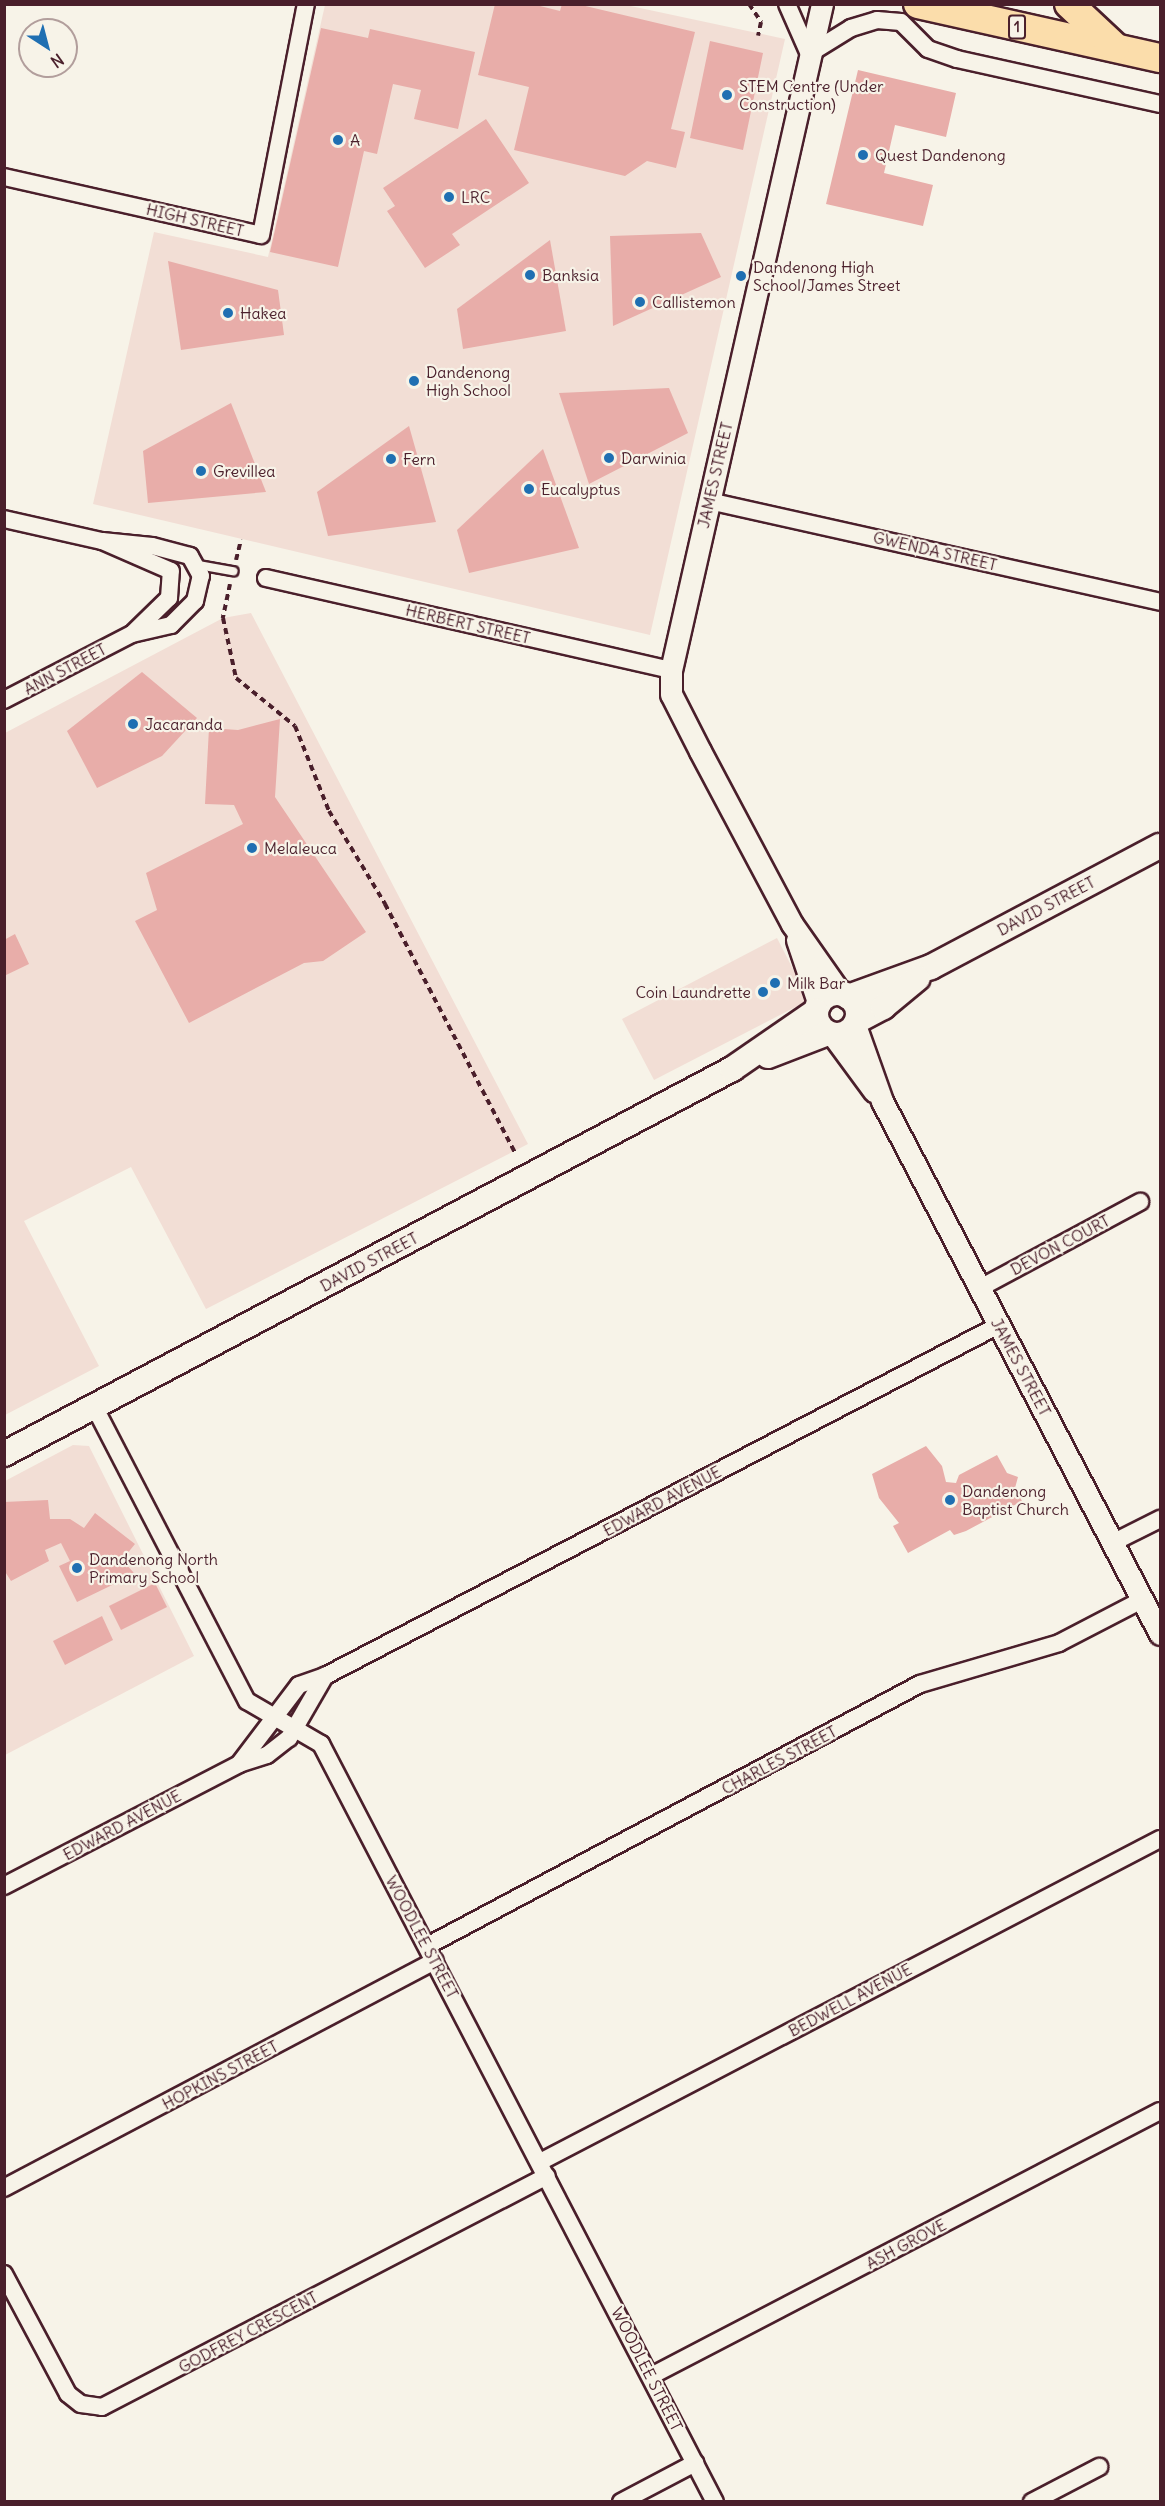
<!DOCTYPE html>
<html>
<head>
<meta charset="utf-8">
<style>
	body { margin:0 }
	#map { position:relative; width:1165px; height:2506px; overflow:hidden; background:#f7f3e8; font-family:Delius,sans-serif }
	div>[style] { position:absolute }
	.built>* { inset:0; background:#f2ded5 }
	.building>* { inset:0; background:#e8ada9 }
	.path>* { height:4px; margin-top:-2px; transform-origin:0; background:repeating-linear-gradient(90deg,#4a1f2b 0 6px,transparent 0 10.5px) }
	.roads { filter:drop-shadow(2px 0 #4a1f2b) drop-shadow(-2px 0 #4a1f2b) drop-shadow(0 2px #4a1f2b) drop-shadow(0 -2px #4a1f2b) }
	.service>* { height:8px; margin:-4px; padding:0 4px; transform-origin:4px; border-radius:4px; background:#f7f3e8 }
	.minor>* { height:16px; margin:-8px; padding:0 8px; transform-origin:8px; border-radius:8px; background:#f7f3e8 }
	.tertiary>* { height:21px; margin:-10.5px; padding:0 10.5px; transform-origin:10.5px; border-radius:10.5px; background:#f7f3e8 }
	.secondary>* { height:24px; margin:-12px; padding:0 12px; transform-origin:12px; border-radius:12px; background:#f7f3e8 }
	.secondary>.ring { margin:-12px; padding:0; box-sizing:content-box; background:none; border:24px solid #f7f3e8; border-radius:50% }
	.trunk>* { height:28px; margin:-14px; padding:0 14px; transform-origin:14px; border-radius:14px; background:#fbddab }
	.dots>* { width:16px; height:16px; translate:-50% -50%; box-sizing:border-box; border:3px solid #f7f3e8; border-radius:50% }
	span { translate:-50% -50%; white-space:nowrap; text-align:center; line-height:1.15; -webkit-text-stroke:4.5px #f7f3e8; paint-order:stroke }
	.shield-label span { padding:2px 4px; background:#f7f3e8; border:2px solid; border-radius:4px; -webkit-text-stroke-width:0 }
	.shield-label { font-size:15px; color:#4a1f2b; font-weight:700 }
	.poi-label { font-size:16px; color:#4a1f2b }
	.left { translate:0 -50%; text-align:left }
	.right { translate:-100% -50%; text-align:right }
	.street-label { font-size:16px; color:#4a1f2b }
	.frame { position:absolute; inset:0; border:6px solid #4a1f2b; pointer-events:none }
	.north { position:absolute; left:18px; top:18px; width:60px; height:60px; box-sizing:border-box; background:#f7f3e8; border:2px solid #b29e9c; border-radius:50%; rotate:144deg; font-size:16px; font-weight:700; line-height:24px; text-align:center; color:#4a1f2b }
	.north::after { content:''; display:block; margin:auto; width:21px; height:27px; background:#1f6fb2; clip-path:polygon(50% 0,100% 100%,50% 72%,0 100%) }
</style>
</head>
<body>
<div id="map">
	<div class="built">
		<div style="clip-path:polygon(325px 5px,626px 5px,785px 39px,650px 635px,93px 504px,154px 232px,268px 257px)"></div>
		<div style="clip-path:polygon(251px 613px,528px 1144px,206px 1309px,131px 1167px,24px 1221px,99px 1366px,5px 1415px,5px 733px,223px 618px)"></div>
		<div style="clip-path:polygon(777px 938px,809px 1000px,654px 1080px,622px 1019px)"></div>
		<div style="clip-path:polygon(73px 1445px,89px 1446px,194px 1656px,5px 1755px,5px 1481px)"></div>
	</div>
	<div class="building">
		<div style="clip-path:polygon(495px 4px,532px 4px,560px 11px,562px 4px,577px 4px,695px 32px,671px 129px,685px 132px,676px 168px,647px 161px,625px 176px,514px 150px,529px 87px,478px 75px)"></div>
		<div style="clip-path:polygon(321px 28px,368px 38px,370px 29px,475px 52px,458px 129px,414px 119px,421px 90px,393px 84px,377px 154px,364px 151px,338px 267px,270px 252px)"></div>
		<div style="clip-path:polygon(710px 41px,763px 53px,743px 150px,690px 138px)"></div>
		<div style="clip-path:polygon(858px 70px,956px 93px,946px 137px,895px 125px,884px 173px,933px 185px,923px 226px,826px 204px)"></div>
		<div style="clip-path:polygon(486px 119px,529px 183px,452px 234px,460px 245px,425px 268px,387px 211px,395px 206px,383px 188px)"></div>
		<div style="clip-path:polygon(701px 233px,721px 277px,613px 326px,610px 236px)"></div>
		<div style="clip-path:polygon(550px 240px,566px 331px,463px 349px,457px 309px)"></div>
		<div style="clip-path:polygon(168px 261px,278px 290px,284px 335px,181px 350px)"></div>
		<div style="clip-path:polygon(669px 388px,688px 433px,589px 484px,559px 393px)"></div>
		<div style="clip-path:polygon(231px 403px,266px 492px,148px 503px,143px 451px)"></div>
		<div style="clip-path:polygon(409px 426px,436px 522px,328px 536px,317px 492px)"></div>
		<div style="clip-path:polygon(543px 449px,579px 548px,469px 573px,457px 530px)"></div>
		<div style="clip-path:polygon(142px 672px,197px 718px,162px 756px,97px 788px,67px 731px)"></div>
		<div style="clip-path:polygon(280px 719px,275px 797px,366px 932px,323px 961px,304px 963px,189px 1023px,135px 921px,157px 910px,146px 873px,243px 824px,234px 805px,205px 804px,209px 728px,238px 730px)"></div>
		<div style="clip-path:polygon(15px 934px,29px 964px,4px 976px,4px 940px)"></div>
		<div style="clip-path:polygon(926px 1446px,942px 1466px,946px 1482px,956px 1483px,959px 1475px,997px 1455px,1007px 1473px,1018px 1477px,1015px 1488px,1022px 1501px,966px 1531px,954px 1535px,950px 1530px,908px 1553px,893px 1526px,899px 1523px,879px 1498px,872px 1474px)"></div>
		<div style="clip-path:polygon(48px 1500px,50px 1519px,70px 1519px,84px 1528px,95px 1513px,135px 1544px,122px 1560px,135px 1574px,77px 1602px,59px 1566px,70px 1561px,61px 1543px,45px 1550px,49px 1561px,11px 1581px,4px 1570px,4px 1502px)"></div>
		<div style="clip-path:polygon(155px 1583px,167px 1607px,121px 1630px,109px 1606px)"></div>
		<div style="clip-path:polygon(102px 1616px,113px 1640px,65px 1665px,53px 1641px)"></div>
	</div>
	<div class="path">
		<div style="left:749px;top:4px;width:22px;rotate:56deg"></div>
		<div style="left:761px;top:22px;width:14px;rotate:102deg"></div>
		<div style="left:236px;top:560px;width:21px;rotate:-76deg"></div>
		<div style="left:230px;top:584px;width:35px;rotate:102deg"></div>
		<div style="left:223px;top:618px;width:61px;rotate:77.8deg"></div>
		<div style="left:236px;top:678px;width:76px;rotate:39.1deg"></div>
		<div style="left:295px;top:726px;width:92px;rotate:68.2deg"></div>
		<div style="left:329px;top:811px;width:109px;rotate:58.9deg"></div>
		<div style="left:385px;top:904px;width:281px;rotate:62.4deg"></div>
	</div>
	<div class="roads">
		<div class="service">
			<div style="left:198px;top:565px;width:36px;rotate:10deg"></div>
		</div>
		<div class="minor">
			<div style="left:787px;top:4px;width:55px;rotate:66.3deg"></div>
			<div style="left:809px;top:54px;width:49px;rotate:-31.8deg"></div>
			<div style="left:851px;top:28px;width:27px;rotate:-17deg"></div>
			<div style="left:877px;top:20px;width:24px;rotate:5deg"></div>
			<div style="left:901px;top:22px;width:38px;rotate:45deg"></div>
			<div style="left:928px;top:49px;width:31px;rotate:19deg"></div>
			<div style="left:957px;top:59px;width:208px;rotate:12.5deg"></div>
			<div style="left:4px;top:177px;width:263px;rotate:12.7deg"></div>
			<div style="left:261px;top:235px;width:235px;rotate:-79deg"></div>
			<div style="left:709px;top:501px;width:462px;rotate:12.6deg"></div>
			<div style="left:4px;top:519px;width:100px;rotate:12.7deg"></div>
			<div style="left:102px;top:541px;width:75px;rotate:23.5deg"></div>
			<div style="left:266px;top:578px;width:415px;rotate:12.8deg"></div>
			<div style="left:134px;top:632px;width:49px;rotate:-44.2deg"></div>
			<div style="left:169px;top:598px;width:27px;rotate:-86deg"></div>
			<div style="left:4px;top:700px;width:144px;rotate:-27.3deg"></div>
			<div style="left:132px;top:634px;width:40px;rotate:-13deg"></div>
			<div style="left:171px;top:625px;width:34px;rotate:-45deg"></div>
			<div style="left:195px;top:601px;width:26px;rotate:-77deg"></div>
			<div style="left:201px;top:576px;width:23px;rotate:-119deg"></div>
			<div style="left:190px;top:556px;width:39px;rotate:-165deg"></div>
			<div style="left:152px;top:546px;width:50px;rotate:-174.3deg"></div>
			<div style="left:980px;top:1288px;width:182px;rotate:-28.3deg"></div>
			<div style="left:95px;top:1408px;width:330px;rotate:62.6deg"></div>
			<div style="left:247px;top:1701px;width:86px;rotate:30.2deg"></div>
			<div style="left:321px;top:1744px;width:854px;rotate:62.54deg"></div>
			<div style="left:1112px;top:1543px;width:54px;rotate:-26.6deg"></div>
			<div style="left:239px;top:1764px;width:29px;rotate:-18deg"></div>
			<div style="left:267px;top:1755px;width:28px;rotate:-38deg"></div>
			<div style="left:289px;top:1738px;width:72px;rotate:-59.9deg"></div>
			<div style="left:4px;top:1886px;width:265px;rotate:-27.4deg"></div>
			<div style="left:239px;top:1764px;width:99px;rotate:-52.8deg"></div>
			<div style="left:299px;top:1685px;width:28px;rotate:-19deg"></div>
			<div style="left:325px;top:1676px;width:760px;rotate:-27.51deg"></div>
			<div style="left:427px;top:1946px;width:558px;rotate:-27.99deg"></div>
			<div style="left:920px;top:1684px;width:145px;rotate:-16.4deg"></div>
			<div style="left:1059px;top:1643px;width:93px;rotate:-27.4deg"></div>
			<div style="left:540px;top:2162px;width:699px;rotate:-27.52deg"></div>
			<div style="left:4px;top:2188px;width:487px;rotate:-27.8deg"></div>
			<div style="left:4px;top:2274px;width:136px;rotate:61.9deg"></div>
			<div style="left:68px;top:2394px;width:16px;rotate:38deg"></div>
			<div style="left:81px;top:2404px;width:21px;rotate:8deg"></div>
			<div style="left:102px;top:2407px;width:501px;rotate:-27.43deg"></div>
			<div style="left:651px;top:2376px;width:574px;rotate:-27.5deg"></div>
			<div style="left:621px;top:2502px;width:84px;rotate:-27.8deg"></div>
			<div style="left:1032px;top:2502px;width:76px;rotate:-27.6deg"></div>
		</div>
		<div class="tertiary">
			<div style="left:822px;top:4px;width:683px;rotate:102.77deg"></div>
			<div style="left:671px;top:670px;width:24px;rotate:90deg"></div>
			<div style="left:671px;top:694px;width:64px;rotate:63deg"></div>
			<div style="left:700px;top:751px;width:196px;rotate:62deg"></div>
			<div style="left:792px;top:924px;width:85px;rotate:55deg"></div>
			<div style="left:797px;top:940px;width:69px;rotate:71.3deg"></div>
			<div style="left:855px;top:1025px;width:81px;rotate:70.4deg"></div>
			<div style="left:882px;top:1101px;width:601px;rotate:62.45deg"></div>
			<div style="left:832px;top:1034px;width:71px;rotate:53.6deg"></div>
		</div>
		<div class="secondary">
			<div class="ring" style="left:816px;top:993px;width:18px;height:18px"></div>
			<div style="left:848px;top:997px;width:88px;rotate:-19.9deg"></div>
			<div style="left:931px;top:967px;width:259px;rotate:-27.9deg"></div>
			<div style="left:857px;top:1021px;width:30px;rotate:-28deg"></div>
			<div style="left:883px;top:1007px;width:45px;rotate:-39.6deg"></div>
			<div style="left:768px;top:1056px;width:64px;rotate:-21deg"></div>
			<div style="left:4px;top:1454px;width:824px;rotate:-27.87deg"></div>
			<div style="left:732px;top:1069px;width:102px;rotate:-34.6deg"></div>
		</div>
		<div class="trunk">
			<div style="left:918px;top:4px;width:248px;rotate:12.6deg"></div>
			<div style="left:1069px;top:4px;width:63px;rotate:43.1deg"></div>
		</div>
	</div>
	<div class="dots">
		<div style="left:727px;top:95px;background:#1f6fb2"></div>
		<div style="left:338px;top:140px;background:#1f6fb2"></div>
		<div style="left:863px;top:155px;background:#1f6fb2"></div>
		<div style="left:449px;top:197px;background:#1f6fb2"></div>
		<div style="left:530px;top:275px;background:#1f6fb2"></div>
		<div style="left:741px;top:276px;background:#1f6fb2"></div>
		<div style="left:640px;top:302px;background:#1f6fb2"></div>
		<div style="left:228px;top:313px;background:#1f6fb2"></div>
		<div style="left:414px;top:381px;background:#1f6fb2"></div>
		<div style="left:609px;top:458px;background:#1f6fb2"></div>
		<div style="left:391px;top:459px;background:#1f6fb2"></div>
		<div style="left:201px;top:471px;background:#1f6fb2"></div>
		<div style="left:529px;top:489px;background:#1f6fb2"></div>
		<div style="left:133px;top:724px;background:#1f6fb2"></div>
		<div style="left:252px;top:848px;background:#1f6fb2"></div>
		<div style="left:775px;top:983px;background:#1f6fb2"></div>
		<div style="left:763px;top:992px;background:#1f6fb2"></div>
		<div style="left:950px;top:1500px;background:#1f6fb2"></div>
		<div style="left:77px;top:1568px;background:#1f6fb2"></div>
	</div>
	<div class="shield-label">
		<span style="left:1017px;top:27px">1</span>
	</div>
	<div class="poi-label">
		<span class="left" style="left:739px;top:95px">STEM Centre (Under<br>Construction)</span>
		<span class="left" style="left:350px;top:140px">A</span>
		<span class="left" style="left:875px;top:155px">Quest Dandenong</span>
		<span class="left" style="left:461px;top:197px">LRC</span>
		<span class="left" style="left:753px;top:276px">Dandenong High<br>School/James Street</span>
		<span class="left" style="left:542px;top:275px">Banksia</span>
		<span class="left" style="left:652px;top:302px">Callistemon</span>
		<span class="left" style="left:240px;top:313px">Hakea</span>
		<span class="left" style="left:426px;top:381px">Dandenong<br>High School</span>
		<span class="left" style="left:621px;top:458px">Darwinia</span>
		<span class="left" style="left:403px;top:459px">Fern</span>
		<span class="left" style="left:213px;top:471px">Grevillea</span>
		<span class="left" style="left:541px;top:489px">Eucalyptus</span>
		<span class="left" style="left:145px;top:724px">Jacaranda</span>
		<span class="left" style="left:264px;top:848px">Melaleuca</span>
		<span class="left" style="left:787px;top:983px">Milk Bar</span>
		<span class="right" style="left:751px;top:992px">Coin Laundrette</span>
		<span class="left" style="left:962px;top:1500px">Dandenong<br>Baptist Church</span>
		<span class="left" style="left:89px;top:1568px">Dandenong North<br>Primary School</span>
	</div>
	<div class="street-label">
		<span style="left:195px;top:220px;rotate:13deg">HIGH STREET</span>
		<span style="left:715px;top:475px;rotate:-77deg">JAMES STREET</span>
		<span style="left:935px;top:551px;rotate:13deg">GWENDA STREET</span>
		<span style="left:468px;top:624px;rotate:13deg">HERBERT STREET</span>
		<span style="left:65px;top:669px;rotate:-28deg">ANN STREET</span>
		<span style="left:1046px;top:906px;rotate:-28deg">DAVID STREET</span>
		<span style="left:1060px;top:1245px;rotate:-28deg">DEVON COURT</span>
		<span style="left:369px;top:1262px;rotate:-28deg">DAVID STREET</span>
		<span style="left:1021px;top:1367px;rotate:62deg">JAMES STREET</span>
		<span style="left:662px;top:1501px;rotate:-28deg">EDWARD AVENUE</span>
		<span style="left:779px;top:1760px;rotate:-28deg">CHARLES STREET</span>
		<span style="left:122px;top:1825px;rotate:-28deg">EDWARD AVENUE</span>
		<span style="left:422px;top:1937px;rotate:62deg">WOODLEE STREET</span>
		<span style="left:850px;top:2000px;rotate:-28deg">BEDWELL AVENUE</span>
		<span style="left:220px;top:2075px;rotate:-28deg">HOPKINS STREET</span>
		<span style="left:906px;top:2244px;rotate:-28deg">ASH GROVE</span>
		<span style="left:248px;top:2332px;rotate:-28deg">GODFREY CRESCENT</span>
		<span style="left:647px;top:2369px;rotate:63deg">WOODLEE STREET</span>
	</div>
	<div class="frame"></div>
	<div class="north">N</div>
</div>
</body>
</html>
